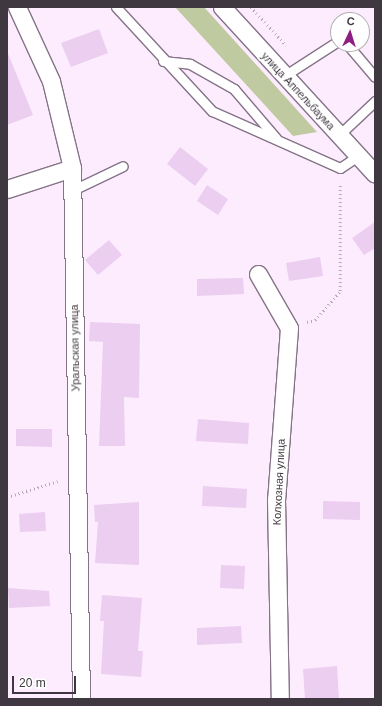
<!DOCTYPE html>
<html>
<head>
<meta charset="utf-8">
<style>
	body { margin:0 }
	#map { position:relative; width:382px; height:706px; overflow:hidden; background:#fcecfe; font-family:Arial,sans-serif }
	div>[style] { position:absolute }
	.forest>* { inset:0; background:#c0caa1 }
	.building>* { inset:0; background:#eccef0 }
	.path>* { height:2.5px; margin-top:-1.25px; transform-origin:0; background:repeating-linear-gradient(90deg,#b6a9b7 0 1px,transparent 0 4px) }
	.roads { filter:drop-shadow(1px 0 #857387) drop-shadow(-1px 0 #857387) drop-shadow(0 1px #857387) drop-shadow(0 -1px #857387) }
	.service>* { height:9px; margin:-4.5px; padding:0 4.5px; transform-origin:4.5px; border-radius:4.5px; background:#fff }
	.minor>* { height:17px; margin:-8.5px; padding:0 8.5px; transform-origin:8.5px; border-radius:8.5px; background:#fff }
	span { translate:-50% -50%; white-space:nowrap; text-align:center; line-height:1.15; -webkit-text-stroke:3.5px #fff; paint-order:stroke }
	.street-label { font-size:11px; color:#403841 }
	.frame { position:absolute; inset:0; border:8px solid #403841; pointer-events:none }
	.north { position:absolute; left:330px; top:12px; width:40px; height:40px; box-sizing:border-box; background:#fff; border:1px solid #b3afb3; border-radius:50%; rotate:4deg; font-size:11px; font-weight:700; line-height:16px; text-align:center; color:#403841 }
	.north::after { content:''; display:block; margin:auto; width:14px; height:18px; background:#8d1f82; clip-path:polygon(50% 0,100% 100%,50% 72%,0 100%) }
	.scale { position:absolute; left:12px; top:676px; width:64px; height:18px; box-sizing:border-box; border:2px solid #403841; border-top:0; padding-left:5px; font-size:12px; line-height:14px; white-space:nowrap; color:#403841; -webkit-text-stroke:3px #fff; paint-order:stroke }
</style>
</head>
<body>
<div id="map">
	<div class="forest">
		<div style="clip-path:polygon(175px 7px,204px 7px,317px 132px,293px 136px)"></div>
	</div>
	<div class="building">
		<div style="clip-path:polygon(99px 29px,108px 53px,71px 67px,61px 43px)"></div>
		<div style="clip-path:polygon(7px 51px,33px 115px,7px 125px)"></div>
		<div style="clip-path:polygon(180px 147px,208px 169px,195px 186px,167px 164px)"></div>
		<div style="clip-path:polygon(207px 185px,228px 199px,218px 215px,197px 201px)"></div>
		<div style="clip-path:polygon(375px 222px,375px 248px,364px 255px,352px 238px)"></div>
		<div style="clip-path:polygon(109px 240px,122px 255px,98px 275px,85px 260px)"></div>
		<div style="clip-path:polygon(320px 257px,323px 276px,289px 281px,286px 263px)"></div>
		<div style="clip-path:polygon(243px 278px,244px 294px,197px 296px,197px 279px)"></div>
		<div style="clip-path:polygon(90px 322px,140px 324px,139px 398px,124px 397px,125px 446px,99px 446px,103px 342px,89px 341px)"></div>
		<div style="clip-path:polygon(198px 419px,249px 423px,248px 444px,196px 441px)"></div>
		<div style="clip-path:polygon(16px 429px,52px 429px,52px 447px,16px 446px)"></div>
		<div style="clip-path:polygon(203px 486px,247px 489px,246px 508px,202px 506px)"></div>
		<div style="clip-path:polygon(323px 501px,360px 502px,360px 520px,323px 519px)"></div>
		<div style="clip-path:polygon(139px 502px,139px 565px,95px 563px,98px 522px,95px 522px,94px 505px)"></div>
		<div style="clip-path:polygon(45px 512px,46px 531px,20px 532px,19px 514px)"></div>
		<div style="clip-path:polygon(221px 565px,245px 566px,244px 589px,220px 588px)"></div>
		<div style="clip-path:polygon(8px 588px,49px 591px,50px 606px,9px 608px)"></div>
		<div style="clip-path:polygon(102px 595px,142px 598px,138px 651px,143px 651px,141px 677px,101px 674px,104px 621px,100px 621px)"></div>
		<div style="clip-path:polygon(241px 626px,242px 643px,197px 645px,197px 628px)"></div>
		<div style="clip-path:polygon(337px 666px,339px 699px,305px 699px,303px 669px)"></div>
	</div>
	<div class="path">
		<div style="left:251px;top:7px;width:52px;rotate:47.4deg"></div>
		<div style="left:307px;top:322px;width:8px;rotate:-14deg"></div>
		<div style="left:315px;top:320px;width:38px;rotate:-49deg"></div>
		<div style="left:340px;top:291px;width:108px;rotate:-90deg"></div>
		<div style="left:7px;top:497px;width:53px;rotate:-17.4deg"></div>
	</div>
	<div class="roads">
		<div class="service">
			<div style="left:116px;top:7px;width:142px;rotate:47.3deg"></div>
			<div style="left:212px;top:111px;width:140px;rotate:24deg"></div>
			<div style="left:340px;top:168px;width:22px;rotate:-34deg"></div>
			<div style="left:347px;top:44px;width:43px;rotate:49.7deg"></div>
			<div style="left:163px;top:61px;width:27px;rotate:6deg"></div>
			<div style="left:190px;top:64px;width:51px;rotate:29.6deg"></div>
			<div style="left:234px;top:89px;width:65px;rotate:49.4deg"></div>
			<div style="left:284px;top:76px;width:64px;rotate:-32.9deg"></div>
			<div style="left:339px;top:135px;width:50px;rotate:-43.4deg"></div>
			<div style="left:73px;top:190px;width:55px;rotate:-25.6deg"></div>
		</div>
		<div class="minor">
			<div style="left:17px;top:7px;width:81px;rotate:65.3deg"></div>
			<div style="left:51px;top:81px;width:89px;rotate:76.4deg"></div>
			<div style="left:72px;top:168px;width:531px;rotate:89.03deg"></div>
			<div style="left:222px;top:7px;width:226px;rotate:47.5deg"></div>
			<div style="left:7px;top:189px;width:68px;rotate:-17.9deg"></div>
			<div style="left:258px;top:274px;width:62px;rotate:60.1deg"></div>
			<div style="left:289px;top:328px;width:171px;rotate:94.3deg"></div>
			<div style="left:276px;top:499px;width:200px;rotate:88.9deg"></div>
		</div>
	</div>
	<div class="street-label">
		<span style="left:298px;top:91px;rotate:47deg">улица Аппельбаума</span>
		<span style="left:75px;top:348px;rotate:-91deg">Уральская улица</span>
		<span style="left:279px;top:482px;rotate:-87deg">Колхозная улица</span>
	</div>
	<div class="frame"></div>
	<div class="north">С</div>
	<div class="scale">20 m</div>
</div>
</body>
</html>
